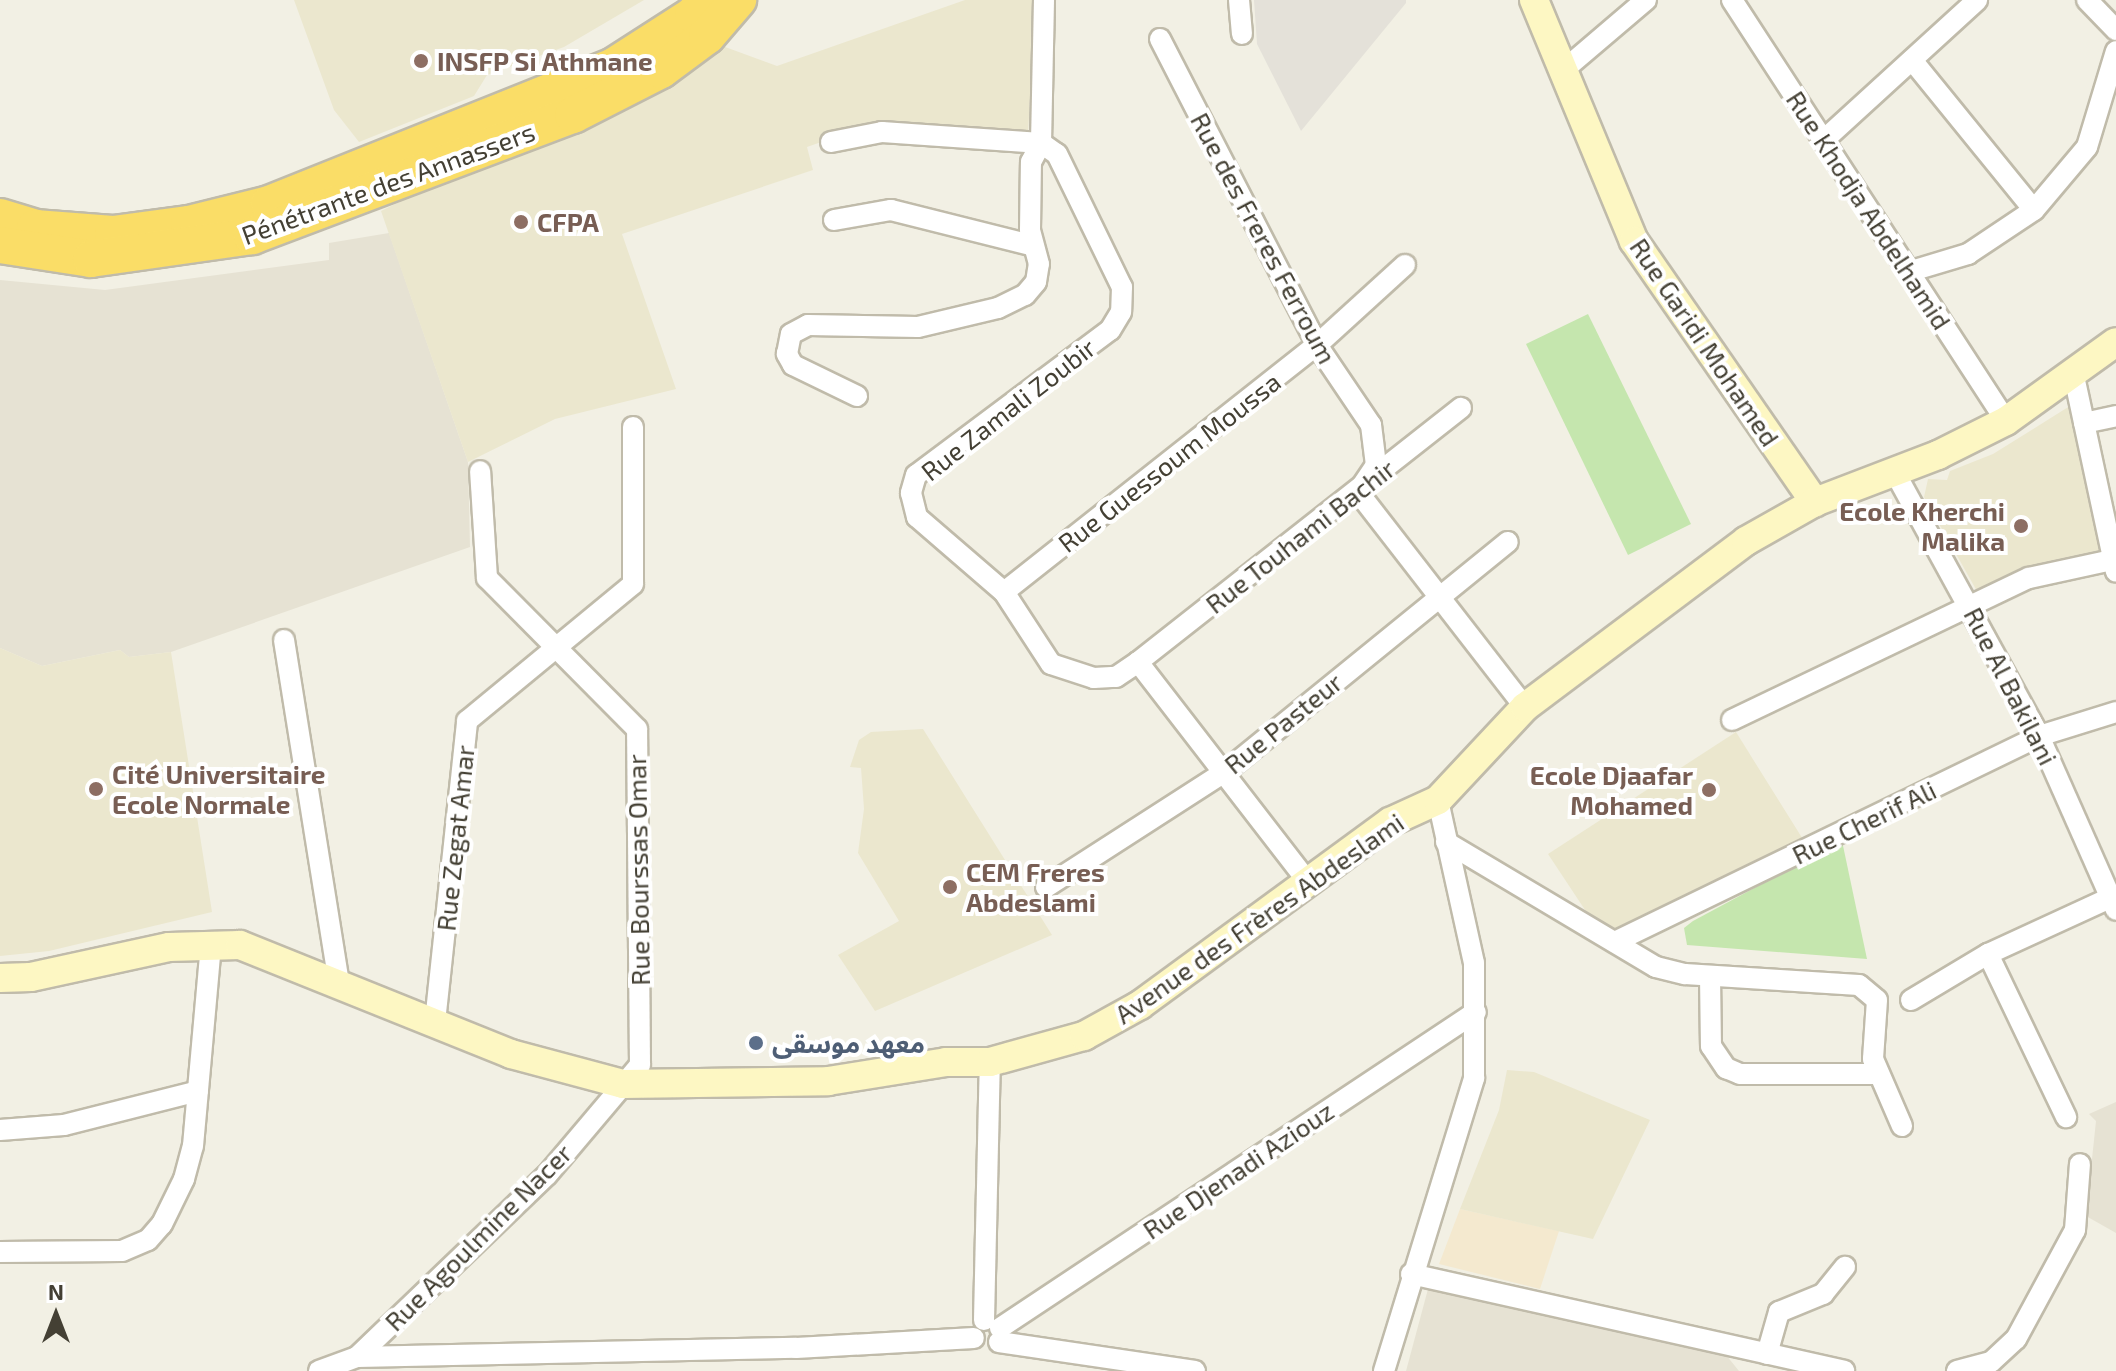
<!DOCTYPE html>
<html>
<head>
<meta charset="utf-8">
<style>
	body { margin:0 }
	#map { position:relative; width:2116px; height:1371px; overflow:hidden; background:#f2f0e4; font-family:"Exo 2","Noto Sans Arabic",sans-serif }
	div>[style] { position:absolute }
	.residential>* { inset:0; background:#e6e2d3 }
	.commercial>* { inset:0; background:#f4e9cf }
	.industrial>* { inset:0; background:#e4e1d9 }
	.education>* { inset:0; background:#ebe7ce }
	.green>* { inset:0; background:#c5e6ae }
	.roads { filter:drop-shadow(2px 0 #c0bbaa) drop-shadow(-2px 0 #c0bbaa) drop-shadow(0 2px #c0bbaa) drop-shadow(0 -2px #c0bbaa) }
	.street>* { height:20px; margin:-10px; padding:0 10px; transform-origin:10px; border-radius:10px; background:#fff }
	.secondary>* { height:28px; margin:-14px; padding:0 14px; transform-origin:14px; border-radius:14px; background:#fdf7c3 }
	.highway>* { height:36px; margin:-18px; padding:0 18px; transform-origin:18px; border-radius:18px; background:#fadd67 }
	.dots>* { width:22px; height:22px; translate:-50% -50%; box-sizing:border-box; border:4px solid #fff; border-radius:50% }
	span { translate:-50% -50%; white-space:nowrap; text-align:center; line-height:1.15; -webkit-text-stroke:8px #fff; paint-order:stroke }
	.education-label { font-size:26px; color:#785e54; font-weight:700 }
	.left { translate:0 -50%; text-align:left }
	.right { translate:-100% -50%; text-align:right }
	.street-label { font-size:26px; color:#444034 }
	.service-label { font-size:26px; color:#4e5e75; font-weight:700 }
	.north { position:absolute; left:16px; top:1275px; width:80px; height:80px; -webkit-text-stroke:6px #fff; paint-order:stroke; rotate:0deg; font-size:22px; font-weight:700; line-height:32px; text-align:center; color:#444034 }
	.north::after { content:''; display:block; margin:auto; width:28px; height:36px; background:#444034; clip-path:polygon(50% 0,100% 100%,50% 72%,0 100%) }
</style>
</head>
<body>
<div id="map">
	<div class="residential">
		<div style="clip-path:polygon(389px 233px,468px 462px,470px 547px,171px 652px,129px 657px,120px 650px,42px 666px,0 648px,0 280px,105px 290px,329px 260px,329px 243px)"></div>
		<div style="clip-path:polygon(2116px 1102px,2116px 1233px,2086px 1216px,2096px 1121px,2089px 1114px)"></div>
		<div style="clip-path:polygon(1428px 1289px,1726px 1355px,1739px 1371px,1406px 1371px)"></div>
	</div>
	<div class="commercial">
		<div style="clip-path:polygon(1460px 1209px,1559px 1231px,1540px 1289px,1439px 1264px)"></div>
	</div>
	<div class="industrial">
		<div style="clip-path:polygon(1254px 0,1406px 0,1406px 3px,1301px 131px,1257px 44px)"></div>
	</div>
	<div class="education">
		<div style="clip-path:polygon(294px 0,644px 0,564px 47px,487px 75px,474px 96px,359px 142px,334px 110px)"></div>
		<div style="clip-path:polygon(965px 0,1035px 0,1028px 135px,872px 124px,807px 147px,813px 170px,622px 234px,676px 389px,555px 419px,468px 462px,381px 211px,717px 44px,777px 66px)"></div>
		<div style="clip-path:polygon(2073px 404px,2107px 555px,1978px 593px,1924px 497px,1928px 479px,1947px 480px,1950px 471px,1993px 454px)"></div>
		<div style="clip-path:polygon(0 648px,42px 666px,120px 650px,129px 657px,171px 652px,212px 912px,49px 951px,0 956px)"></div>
		<div style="clip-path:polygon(923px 729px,1052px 935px,875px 1011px,838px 955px,899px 921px,858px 853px,864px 809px,861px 768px,850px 767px,859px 740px,871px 732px)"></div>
		<div style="clip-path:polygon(1736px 732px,1809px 849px,1630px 934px,1591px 919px,1548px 854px)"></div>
		<div style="clip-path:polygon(1507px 1070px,1534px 1072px,1650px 1120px,1593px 1239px,1460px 1209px,1499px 1110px)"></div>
	</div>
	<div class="green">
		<div style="clip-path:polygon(1588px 314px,1691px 524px,1628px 555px,1526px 344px)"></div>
		<div style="clip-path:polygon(1842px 841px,1867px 959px,1687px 945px,1684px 928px,1693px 921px)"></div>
	</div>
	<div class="roads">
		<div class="street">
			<div style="left:1239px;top:0;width:34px;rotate:85deg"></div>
			<div style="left:1732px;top:0;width:502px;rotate:56.94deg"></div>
			<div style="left:2087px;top:0;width:42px;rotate:46deg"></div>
			<div style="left:1160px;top:39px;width:344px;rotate:62.8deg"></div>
			<div style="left:1317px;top:345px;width:97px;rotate:56deg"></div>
			<div style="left:1371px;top:425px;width:40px;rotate:82.9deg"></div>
			<div style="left:1376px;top:465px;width:32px;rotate:124deg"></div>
			<div style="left:1358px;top:492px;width:272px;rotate:52.2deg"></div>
			<div style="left:1912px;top:60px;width:193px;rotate:50.9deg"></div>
			<div style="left:1566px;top:68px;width:105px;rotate:-40.4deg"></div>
			<div style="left:1825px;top:139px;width:206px;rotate:-42.4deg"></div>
			<div style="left:831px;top:142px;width:52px;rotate:-11.1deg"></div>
			<div style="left:882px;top:132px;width:159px;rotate:4deg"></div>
			<div style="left:1041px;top:143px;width:143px;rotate:-88.8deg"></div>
			<div style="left:834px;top:220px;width:58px;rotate:-10deg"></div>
			<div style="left:891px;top:210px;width:147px;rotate:14.1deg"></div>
			<div style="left:1908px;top:272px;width:63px;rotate:-16.7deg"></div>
			<div style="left:1968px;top:254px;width:79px;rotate:-33.7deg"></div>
			<div style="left:2034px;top:210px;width:82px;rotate:-49.9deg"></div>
			<div style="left:2087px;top:147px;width:100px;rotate:-73.2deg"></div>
			<div style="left:2074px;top:376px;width:200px;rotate:77.9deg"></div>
			<div style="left:857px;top:396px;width:71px;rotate:-154.2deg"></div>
			<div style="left:793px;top:365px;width:13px;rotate:-119deg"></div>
			<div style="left:787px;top:354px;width:20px;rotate:-79deg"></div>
			<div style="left:791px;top:334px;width:19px;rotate:-28deg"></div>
			<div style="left:808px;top:325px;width:110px;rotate:1deg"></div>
			<div style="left:918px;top:327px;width:82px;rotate:-13.4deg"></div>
			<div style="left:998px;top:308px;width:30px;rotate:-26deg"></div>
			<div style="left:1025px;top:295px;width:17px;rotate:-50deg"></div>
			<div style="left:1036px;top:282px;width:18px;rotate:-81deg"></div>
			<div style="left:1039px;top:264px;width:35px;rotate:-105deg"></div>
			<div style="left:1030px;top:230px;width:68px;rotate:-89.2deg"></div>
			<div style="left:1031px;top:162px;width:21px;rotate:-62deg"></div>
			<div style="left:1041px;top:143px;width:19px;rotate:35deg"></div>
			<div style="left:1057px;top:154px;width:148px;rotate:64deg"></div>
			<div style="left:1122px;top:287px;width:25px;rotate:92deg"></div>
			<div style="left:1121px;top:312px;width:21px;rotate:121deg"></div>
			<div style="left:1110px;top:330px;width:242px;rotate:143.2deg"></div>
			<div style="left:916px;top:475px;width:19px;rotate:106deg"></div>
			<div style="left:911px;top:493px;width:25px;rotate:76deg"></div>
			<div style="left:917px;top:517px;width:115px;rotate:40.8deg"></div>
			<div style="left:1004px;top:592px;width:86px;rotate:56.9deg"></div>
			<div style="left:1051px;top:664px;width:45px;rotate:18deg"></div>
			<div style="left:1094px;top:678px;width:22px;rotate:-3deg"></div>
			<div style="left:1116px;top:677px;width:27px;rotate:-34deg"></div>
			<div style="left:1138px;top:662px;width:279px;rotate:52.3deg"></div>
			<div style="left:2084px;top:423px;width:33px;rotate:-12deg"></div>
			<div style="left:1893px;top:469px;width:304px;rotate:61.3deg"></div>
			<div style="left:2039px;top:736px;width:190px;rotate:66.1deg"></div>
			<div style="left:1004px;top:592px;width:399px;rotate:-38.3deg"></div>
			<div style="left:1317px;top:345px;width:119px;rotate:-42.3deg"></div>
			<div style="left:284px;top:640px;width:347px;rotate:80.9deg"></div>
			<div style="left:1138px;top:662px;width:411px;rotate:-38.2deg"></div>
			<div style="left:1732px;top:720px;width:329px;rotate:-25.6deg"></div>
			<div style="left:2029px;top:578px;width:89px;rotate:-12.3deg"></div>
			<div style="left:1446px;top:842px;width:244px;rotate:30.8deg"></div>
			<div style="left:1656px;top:967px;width:30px;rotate:14deg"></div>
			<div style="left:1685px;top:974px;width:174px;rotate:3.6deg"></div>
			<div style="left:1859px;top:985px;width:23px;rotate:40deg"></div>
			<div style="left:1877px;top:1000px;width:59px;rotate:93.9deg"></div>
			<div style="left:1873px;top:1059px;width:73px;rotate:66.6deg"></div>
			<div style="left:1046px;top:887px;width:214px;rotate:-32.8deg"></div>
			<div style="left:1226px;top:771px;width:363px;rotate:-39.1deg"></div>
			<div style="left:1615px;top:942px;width:471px;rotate:-25.9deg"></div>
			<div style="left:2039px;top:736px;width:81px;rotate:-17.3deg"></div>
			<div style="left:1988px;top:954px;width:181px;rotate:64.4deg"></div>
			<div style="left:1710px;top:976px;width:70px;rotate:89.2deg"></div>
			<div style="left:1711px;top:1046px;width:27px;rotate:56deg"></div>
			<div style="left:1726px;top:1068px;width:15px;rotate:23deg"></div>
			<div style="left:1740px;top:1074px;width:137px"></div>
			<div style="left:1911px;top:1000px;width:90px;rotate:-30.9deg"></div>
			<div style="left:1988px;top:954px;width:141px;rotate:-24.7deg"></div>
			<div style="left:435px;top:1022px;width:303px;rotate:-83.9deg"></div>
			<div style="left:467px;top:721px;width:215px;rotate:-39.5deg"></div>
			<div style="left:633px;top:584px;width:157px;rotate:-90deg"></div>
			<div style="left:0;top:1130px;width:64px;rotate:-4.5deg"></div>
			<div style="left:64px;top:1125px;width:138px;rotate:-14.2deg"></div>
			<div style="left:0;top:1252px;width:122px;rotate:-0.5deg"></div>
			<div style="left:122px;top:1251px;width:28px;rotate:-23deg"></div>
			<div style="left:148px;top:1240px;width:21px;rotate:-49deg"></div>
			<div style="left:162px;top:1224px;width:50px;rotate:-63.9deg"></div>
			<div style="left:184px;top:1179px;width:34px;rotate:-75deg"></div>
			<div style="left:193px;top:1146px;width:204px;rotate:-84.9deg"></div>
			<div style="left:1411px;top:1274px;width:444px;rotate:12.6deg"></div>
			<div style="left:984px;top:1320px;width:258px;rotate:-88.7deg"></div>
			<div style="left:1000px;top:1328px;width:571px;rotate:-33.58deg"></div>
			<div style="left:999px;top:1342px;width:198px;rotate:8.4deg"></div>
			<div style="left:1767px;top:1354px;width:44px;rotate:-74.1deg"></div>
			<div style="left:1779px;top:1312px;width:48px;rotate:-22.2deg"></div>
			<div style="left:1823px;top:1294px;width:35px;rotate:-51deg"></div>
			<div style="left:357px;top:1357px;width:439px;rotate:-1.2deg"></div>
			<div style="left:796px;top:1348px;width:178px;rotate:-3.2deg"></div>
			<div style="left:319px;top:1371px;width:40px;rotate:-20.2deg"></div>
			<div style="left:357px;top:1357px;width:263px;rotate:-43.8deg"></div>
			<div style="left:547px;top:1175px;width:144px;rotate:-49.8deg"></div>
			<div style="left:640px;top:1065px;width:336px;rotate:-90.5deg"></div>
			<div style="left:637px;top:729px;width:213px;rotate:-134.8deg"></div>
			<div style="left:487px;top:578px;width:107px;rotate:-93.7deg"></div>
			<div style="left:1384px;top:1371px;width:307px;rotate:-72.9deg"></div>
			<div style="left:1474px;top:1078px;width:115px;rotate:-90deg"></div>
			<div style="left:1474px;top:963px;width:167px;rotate:-102.5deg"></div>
			<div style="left:1957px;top:1371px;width:35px;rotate:-15deg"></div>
			<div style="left:1991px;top:1362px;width:34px;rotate:-43deg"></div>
			<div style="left:2016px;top:1339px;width:124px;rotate:-61.6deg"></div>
			<div style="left:2075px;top:1230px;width:66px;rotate:-85.7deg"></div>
		</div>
		<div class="secondary">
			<div style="left:1534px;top:0;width:261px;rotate:67.5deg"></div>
			<div style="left:1634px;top:241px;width:318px;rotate:55.3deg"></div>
			<div style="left:0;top:978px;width:31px;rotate:-2deg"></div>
			<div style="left:31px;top:977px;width:141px;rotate:-12.3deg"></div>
			<div style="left:169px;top:947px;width:71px;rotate:-1.6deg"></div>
			<div style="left:240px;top:945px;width:292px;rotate:21.9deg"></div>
			<div style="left:511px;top:1054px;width:116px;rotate:15deg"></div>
			<div style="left:623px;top:1084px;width:205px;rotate:-0.8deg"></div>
			<div style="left:828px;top:1081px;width:120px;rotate:-9.1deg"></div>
			<div style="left:946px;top:1062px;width:44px"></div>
			<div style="left:990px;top:1062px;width:98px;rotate:-15.5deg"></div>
			<div style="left:1084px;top:1036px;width:64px;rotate:-29deg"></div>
			<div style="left:1140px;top:1005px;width:310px;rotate:-36.2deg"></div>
			<div style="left:1390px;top:822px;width:53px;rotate:-24.6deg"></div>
			<div style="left:1438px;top:800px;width:127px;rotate:-46.9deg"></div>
			<div style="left:1525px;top:707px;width:276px;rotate:-36.9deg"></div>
			<div style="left:1746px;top:541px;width:79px;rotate:-29.5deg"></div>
			<div style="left:1815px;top:502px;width:132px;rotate:-20.9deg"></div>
			<div style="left:1938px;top:455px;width:76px;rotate:-26.6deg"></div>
			<div style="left:2006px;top:421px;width:135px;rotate:-35.7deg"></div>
		</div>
		<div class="highway">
			<div style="left:0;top:217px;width:37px;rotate:17deg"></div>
			<div style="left:35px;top:228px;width:78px;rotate:4.4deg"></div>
			<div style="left:113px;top:234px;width:77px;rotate:-7.5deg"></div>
			<div style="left:189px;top:224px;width:82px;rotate:-14deg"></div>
			<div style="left:269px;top:204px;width:372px;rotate:-21.8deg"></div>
			<div style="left:614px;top:66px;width:94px;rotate:-32.8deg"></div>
			<div style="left:693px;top:15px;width:20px;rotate:-49deg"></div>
			<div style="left:0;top:245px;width:92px;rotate:8.7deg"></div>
			<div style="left:91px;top:259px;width:163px;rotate:-8.1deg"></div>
			<div style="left:252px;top:236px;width:343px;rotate:-20.7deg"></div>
			<div style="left:573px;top:115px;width:99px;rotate:-27.1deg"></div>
			<div style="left:661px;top:70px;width:57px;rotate:-36.5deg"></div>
			<div style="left:707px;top:36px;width:48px;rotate:-49.3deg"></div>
		</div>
	</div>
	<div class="dots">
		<div style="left:421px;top:61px;background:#8d6e63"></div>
		<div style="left:521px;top:222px;background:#8d6e63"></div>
		<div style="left:2021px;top:526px;background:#8d6e63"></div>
		<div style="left:96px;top:789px;background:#8d6e63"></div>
		<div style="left:1709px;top:790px;background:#8d6e63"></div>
		<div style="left:950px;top:887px;background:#8d6e63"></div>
		<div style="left:756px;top:1043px;background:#5c6f8a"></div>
	</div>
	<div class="education-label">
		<span class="left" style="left:437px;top:61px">INSFP Si Athmane</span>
		<span class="left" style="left:537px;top:222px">CFPA</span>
		<span class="right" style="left:2005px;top:526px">Ecole Kherchi<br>Malika</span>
		<span class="left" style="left:112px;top:789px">Cité Universitaire<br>Ecole Normale</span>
		<span class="right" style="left:1693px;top:790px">Ecole Djaafar<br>Mohamed</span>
		<span class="left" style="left:966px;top:887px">CEM Freres<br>Abdeslami</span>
	</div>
	<div class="street-label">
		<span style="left:388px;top:183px;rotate:-20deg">Pénétrante des Annassers</span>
		<span style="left:1869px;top:210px;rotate:57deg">Rue Khodja Abdelhamid</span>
		<span style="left:1264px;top:238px;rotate:62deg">Rue des Freres Ferroum</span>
		<span style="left:1705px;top:342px;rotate:56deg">Rue Garidi Mohamed</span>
		<span style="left:1008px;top:409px;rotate:-38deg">Rue Zamali Zoubir</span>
		<span style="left:1169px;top:462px;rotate:-38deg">Rue Guessoum Moussa</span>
		<span style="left:1300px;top:536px;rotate:-38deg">Rue Touhami Bachir</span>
		<span style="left:2011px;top:686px;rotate:63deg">Rue Al Bakilani</span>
		<span style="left:1283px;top:723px;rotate:-39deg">Rue Pasteur</span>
		<span style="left:1864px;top:822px;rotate:-26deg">Rue Cherif Ali</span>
		<span style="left:455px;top:838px;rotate:-84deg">Rue Zegat Amar</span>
		<span style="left:638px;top:870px;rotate:-91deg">Rue Bourssas Omar</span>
		<span style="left:1259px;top:918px;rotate:-35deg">Avenue des Frères Abdeslami</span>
		<span style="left:1238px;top:1170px;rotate:-34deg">Rue Djenadi Aziouz</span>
		<span style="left:478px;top:1237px;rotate:-45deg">Rue Agoulmine Nacer</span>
	</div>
	<div class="service-label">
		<span class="left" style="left:772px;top:1043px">معهد موسقى</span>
	</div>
	<div class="north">N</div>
</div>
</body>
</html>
